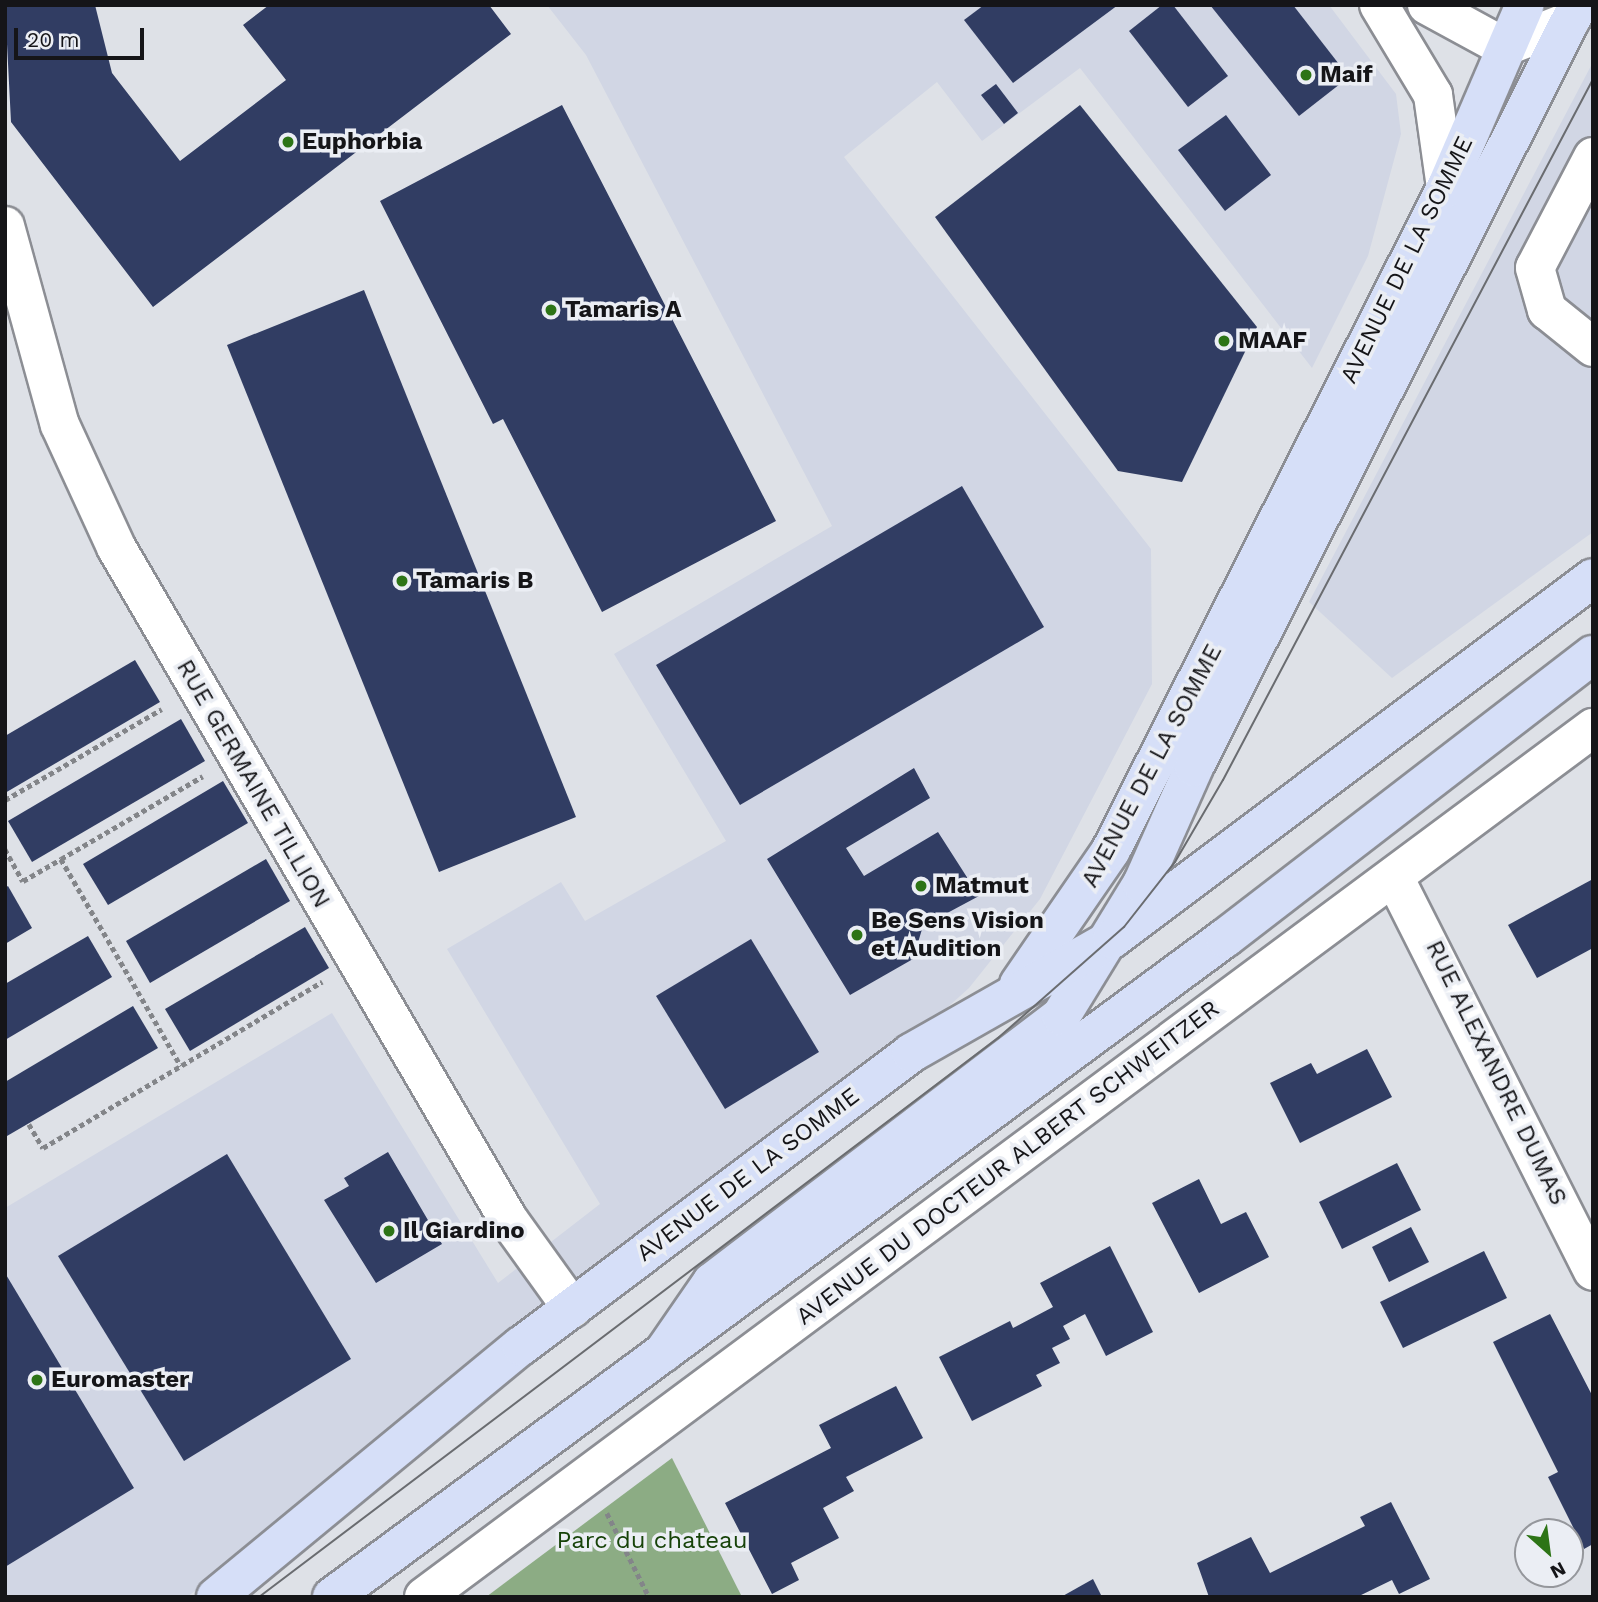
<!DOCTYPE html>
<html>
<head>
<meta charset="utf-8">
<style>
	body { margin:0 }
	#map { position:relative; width:1598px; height:1602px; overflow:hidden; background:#dee1e7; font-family:"Work Sans",sans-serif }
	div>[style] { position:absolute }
	.built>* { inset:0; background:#d1d6e4 }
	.forest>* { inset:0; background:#8cac84 }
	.building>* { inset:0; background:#313d63 }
	.path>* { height:4.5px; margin-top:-2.25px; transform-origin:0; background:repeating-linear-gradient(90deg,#838589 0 5px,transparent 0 8.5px) }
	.roads { filter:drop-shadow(2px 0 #8c8e94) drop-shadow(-2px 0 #8c8e94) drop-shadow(0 2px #8c8e94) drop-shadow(0 -2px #8c8e94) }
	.minor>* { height:38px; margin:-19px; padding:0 19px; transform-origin:19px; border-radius:19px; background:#fff }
	.major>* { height:38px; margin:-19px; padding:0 19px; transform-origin:19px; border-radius:19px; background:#d6dff8 }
	.tram>* { height:2px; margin:-1px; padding:0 1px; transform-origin:1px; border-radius:1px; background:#6a6c70 }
	.dots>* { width:19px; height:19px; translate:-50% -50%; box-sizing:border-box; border:4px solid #ebeef4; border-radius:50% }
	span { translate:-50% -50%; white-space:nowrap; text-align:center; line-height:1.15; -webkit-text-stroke:7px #ebeef4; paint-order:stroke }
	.poi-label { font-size:24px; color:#151518; font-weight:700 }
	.left { translate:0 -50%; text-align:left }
	.street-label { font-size:24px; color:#151518 }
	.park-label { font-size:24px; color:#174309 }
	.frame { position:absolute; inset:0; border:7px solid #151518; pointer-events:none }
	.north { position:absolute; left:1514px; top:1518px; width:70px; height:70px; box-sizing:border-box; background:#ebeef4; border:2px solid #95979c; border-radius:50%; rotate:152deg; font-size:19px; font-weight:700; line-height:28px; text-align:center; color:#151518 }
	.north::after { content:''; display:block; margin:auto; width:24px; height:32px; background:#2d7416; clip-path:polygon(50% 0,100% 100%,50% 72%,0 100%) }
	.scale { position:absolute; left:14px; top:28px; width:130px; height:32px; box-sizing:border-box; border:4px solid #151518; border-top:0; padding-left:9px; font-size:21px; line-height:24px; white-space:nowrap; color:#151518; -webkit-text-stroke:5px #ebeef4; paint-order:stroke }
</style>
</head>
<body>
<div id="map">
	<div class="built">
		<div style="clip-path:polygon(547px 5px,1329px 5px,1396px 94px,1401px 134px,1368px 256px,1312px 368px,1080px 68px,982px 141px,937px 82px,844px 157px,1151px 549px,1152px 684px,1040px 899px,969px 988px,930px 1023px,187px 1597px,5px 1597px,5px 1208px,332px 1013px,498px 1283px,600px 1204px,447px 949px,561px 882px,585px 921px,726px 841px,614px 654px,832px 526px,586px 55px)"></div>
		<div style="clip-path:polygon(1593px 62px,1593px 532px,1392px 678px,1309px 602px)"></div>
	</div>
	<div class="forest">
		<div style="clip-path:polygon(672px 1458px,742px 1597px,486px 1597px)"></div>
	</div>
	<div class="building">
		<div style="clip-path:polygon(5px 5px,95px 5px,112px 73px,180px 161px,286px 80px,243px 25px,269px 5px,489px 5px,511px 34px,153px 307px,11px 122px)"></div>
		<div style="clip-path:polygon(984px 5px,1118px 5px,1013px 83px,964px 20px)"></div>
		<div style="clip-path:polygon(1162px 5px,1173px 5px,1228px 76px,1188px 107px,1129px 31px)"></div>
		<div style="clip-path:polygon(1210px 5px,1293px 5px,1349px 77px,1299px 116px)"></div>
		<div style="clip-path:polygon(996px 84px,1018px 113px,1004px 124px,981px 95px)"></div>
		<div style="clip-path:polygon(562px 105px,776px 521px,602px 612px,503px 419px,493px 424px,380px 201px)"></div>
		<div style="clip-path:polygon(1080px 105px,1257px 327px,1182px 482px,1118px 471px,935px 217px)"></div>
		<div style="clip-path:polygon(1226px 115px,1271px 175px,1225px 211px,1178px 150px)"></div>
		<div style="clip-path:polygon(364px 290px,576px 817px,439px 872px,227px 345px)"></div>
		<div style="clip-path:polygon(962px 486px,1044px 627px,740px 805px,656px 665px)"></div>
		<div style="clip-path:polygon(135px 660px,160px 702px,5px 793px,5px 736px)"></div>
		<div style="clip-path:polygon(181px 719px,205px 761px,32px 862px,8px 821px)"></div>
		<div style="clip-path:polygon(914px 768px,930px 798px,846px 848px,864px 876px,938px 832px,979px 896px,923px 926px,913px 959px,850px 995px,767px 859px)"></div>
		<div style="clip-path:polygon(223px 781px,248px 823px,108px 905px,83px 864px)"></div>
		<div style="clip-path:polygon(266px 859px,290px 901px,150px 983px,126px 941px)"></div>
		<div style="clip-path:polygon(1593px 879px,1593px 948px,1537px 978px,1508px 925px)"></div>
		<div style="clip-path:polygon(8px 886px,32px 928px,5px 944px,5px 888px)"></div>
		<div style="clip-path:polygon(305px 927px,329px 968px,190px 1051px,165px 1009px)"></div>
		<div style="clip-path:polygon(88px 936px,112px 977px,5px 1040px,5px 984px)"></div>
		<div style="clip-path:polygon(751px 939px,819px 1052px,725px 1109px,656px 996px)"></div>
		<div style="clip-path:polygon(133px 1006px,158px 1048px,7px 1136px,5px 1082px)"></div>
		<div style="clip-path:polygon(1367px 1049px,1392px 1097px,1300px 1143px,1270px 1083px,1311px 1063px,1317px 1074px)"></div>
		<div style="clip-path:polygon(388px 1152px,442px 1244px,376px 1283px,324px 1200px,349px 1186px,344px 1178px)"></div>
		<div style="clip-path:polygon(227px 1154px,351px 1359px,184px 1461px,58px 1256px)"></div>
		<div style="clip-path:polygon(1397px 1163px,1421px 1210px,1342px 1249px,1319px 1202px)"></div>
		<div style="clip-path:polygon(1199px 1179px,1221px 1224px,1246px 1212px,1269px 1257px,1199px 1293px,1152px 1203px)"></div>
		<div style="clip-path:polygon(1411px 1227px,1429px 1262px,1389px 1282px,1372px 1247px)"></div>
		<div style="clip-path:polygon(1110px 1246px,1153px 1332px,1106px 1356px,1085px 1314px,1063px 1326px,1070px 1339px,1052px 1348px,1060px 1363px,1036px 1375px,1042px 1386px,972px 1421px,939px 1357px,1010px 1321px,1013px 1328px,1053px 1307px,1040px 1283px)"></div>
		<div style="clip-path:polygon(1484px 1251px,1507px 1298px,1403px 1348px,1380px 1302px)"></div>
		<div style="clip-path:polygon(5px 1273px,134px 1488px,5px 1567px)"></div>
		<div style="clip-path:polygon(1550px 1314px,1593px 1397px,1593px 1544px,1584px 1549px,1548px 1477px,1558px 1472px,1493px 1342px)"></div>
		<div style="clip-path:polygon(896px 1386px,923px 1438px,846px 1477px,854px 1491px,823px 1508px,839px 1538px,791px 1563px,799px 1580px,772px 1594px,725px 1503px,831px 1448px,819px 1425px)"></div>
		<div style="clip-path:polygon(1391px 1502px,1430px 1579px,1399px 1594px,1392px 1580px,1357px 1597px,1209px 1597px,1197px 1563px,1251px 1537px,1270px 1573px,1365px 1526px,1360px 1517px)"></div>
		<div style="clip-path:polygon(1093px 1579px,1102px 1597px,1061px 1597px)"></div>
	</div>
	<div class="path">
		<div style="left:5px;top:800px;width:181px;rotate:-30.1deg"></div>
		<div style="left:5px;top:849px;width:37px;rotate:61deg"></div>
		<div style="left:23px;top:881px;width:44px;rotate:-30.1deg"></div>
		<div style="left:61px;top:859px;width:239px;rotate:59.9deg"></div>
		<div style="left:61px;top:859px;width:164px;rotate:-30.3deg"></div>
		<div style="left:29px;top:1124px;width:28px;rotate:60deg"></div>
		<div style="left:43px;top:1148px;width:325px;rotate:-30.8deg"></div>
		<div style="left:607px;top:1513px;width:94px;rotate:63.4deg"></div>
	</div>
	<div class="roads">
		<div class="minor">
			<div style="left:1379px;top:5px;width:105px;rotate:59deg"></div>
			<div style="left:1433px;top:95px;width:94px;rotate:82deg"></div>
			<div style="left:1427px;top:5px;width:88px;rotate:28.6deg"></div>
			<div style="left:1504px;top:47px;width:71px;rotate:-21.5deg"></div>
			<div style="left:1593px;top:157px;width:125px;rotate:117.6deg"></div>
			<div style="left:1535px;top:268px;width:44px;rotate:74.1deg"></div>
			<div style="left:1547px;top:310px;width:59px;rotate:38.8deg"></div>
			<div style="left:5px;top:226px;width:206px;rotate:74.6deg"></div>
			<div style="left:60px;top:425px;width:134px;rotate:65.3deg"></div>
			<div style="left:116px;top:547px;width:778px;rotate:59.74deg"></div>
			<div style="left:508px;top:1219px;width:110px;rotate:54.3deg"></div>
			<div style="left:1394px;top:877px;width:441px;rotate:63.2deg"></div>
			<div style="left:424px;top:1597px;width:1457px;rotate:-36.63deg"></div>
		</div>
		<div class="major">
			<div style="left:1019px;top:984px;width:163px;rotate:-55.5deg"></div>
			<div style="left:1111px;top:850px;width:742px;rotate:-63.16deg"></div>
			<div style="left:1446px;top:188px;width:199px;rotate:-66.7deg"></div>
			<div style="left:663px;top:1353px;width:86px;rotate:-55.4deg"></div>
			<div style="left:712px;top:1282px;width:439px;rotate:-37.3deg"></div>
			<div style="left:1061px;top:1016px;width:155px;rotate:-58.5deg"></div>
			<div style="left:1142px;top:884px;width:128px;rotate:-66deg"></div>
			<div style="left:1194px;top:767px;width:853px;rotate:-63.25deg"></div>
			<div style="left:216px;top:1597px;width:395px;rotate:-39.5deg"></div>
			<div style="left:521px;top:1346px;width:488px;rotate:-36.9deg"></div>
			<div style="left:911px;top:1053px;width:231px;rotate:-29.6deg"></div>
			<div style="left:1112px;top:939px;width:601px;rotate:-36.89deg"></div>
			<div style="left:332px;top:1597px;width:1110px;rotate:-36.43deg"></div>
			<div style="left:1225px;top:938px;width:464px;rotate:-37.6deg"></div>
		</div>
	</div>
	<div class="tram">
		<div style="left:259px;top:1597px;width:927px;rotate:-37.1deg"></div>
		<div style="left:998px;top:1038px;width:168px;rotate:-41.4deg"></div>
		<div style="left:1124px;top:927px;width:83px;rotate:-51.9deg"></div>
		<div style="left:1175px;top:862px;width:95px;rotate:-59.7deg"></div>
		<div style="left:1223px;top:780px;width:793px;rotate:-62.17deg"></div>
	</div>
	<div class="dots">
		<div style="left:1306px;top:75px;background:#2d7416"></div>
		<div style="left:288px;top:142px;background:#2d7416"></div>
		<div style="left:551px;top:310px;background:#2d7416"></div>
		<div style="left:1224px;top:341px;background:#2d7416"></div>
		<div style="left:402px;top:581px;background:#2d7416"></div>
		<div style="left:921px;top:886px;background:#2d7416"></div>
		<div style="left:857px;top:935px;background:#2d7416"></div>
		<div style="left:389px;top:1231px;background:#2d7416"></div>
		<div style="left:37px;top:1380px;background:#2d7416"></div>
	</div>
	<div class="poi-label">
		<span class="left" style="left:1320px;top:75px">Maif</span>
		<span class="left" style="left:302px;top:142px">Euphorbia</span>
		<span class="left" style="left:565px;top:310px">Tamaris A</span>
		<span class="left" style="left:1238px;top:341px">MAAF</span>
		<span class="left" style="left:416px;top:581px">Tamaris B</span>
		<span class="left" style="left:935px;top:886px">Matmut</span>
		<span class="left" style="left:871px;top:935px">Be Sens Vision<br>et Audition</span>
		<span class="left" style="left:403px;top:1231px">Il Giardino</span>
		<span class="left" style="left:51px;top:1380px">Euromaster</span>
	</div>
	<div class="street-label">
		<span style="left:1407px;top:260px;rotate:-64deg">AVENUE DE LA SOMME</span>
		<span style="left:1152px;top:766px;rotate:-62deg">AVENUE DE LA SOMME</span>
		<span style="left:253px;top:784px;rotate:60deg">RUE GERMAINE TILLION</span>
		<span style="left:1496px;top:1073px;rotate:64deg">RUE ALEXANDRE DUMAS</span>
		<span style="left:1008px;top:1163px;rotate:-37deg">AVENUE DU DOCTEUR ALBERT SCHWEITZER</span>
		<span style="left:748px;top:1175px;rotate:-37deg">AVENUE DE LA SOMME</span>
	</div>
	<div class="park-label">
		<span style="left:652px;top:1541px">Parc du chateau</span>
	</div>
	<div class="frame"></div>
	<div class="north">N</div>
	<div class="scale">20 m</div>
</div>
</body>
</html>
